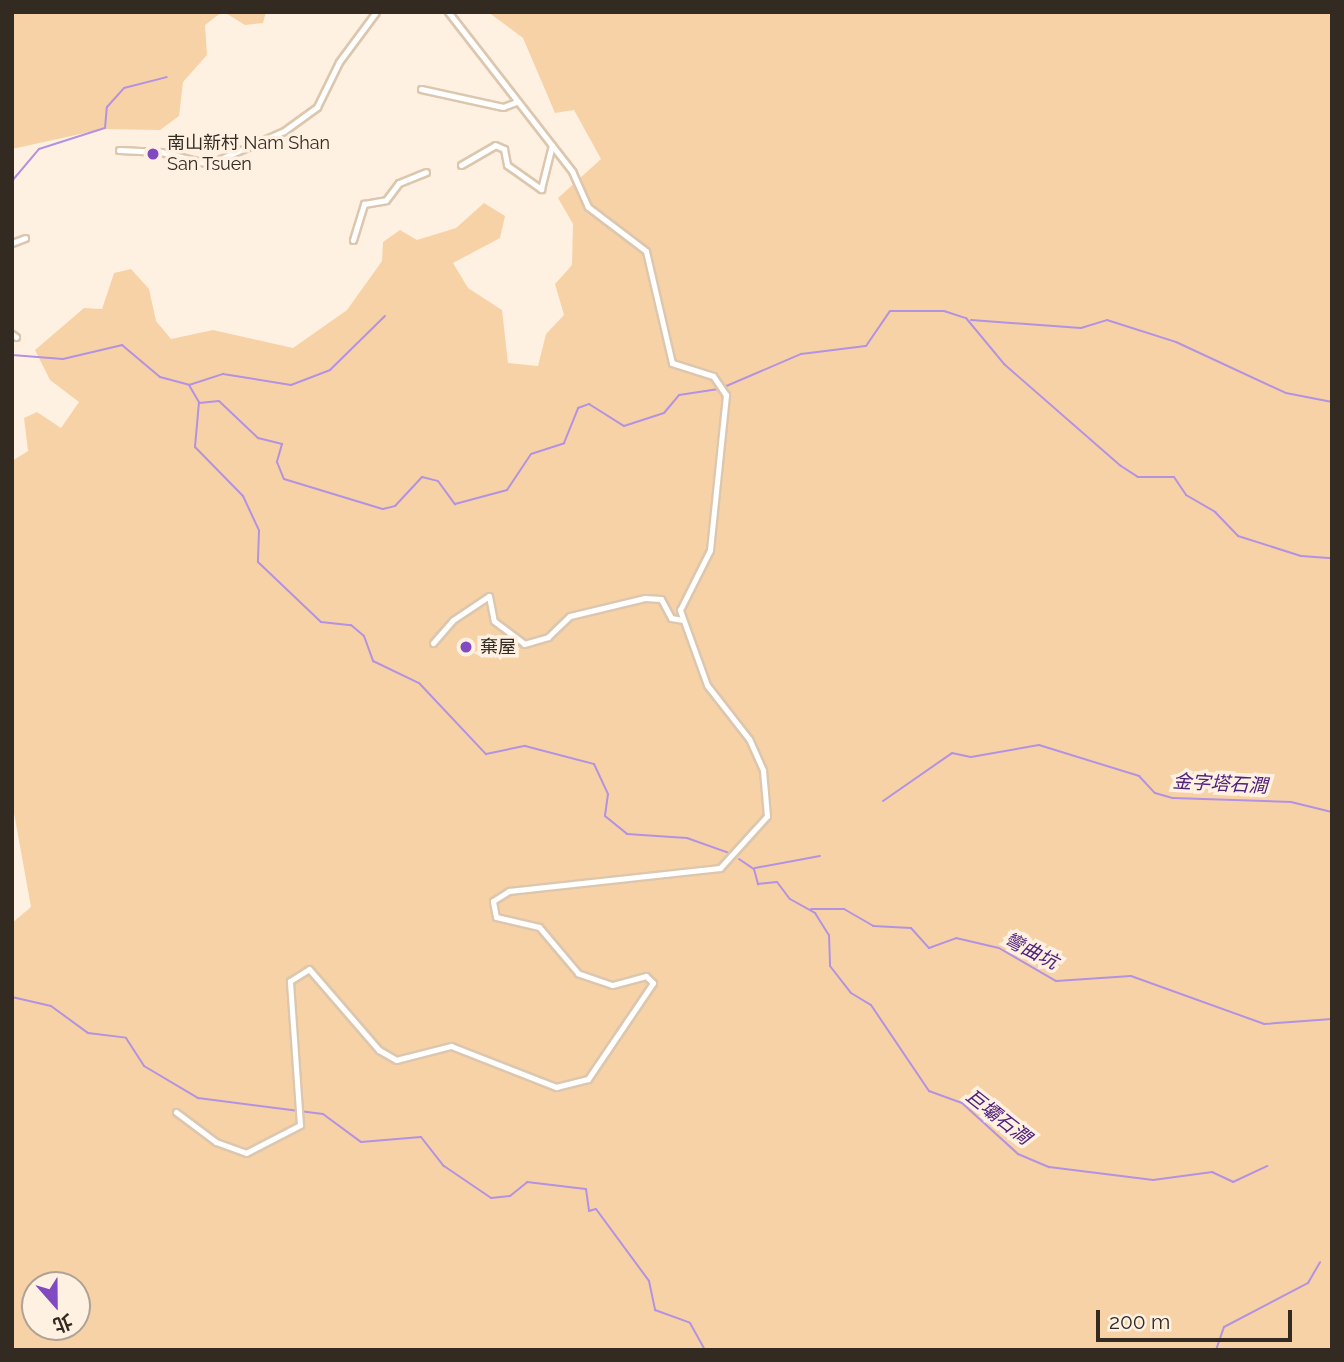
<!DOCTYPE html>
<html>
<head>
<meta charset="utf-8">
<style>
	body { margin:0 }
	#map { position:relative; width:1344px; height:1362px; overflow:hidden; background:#fff1e2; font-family:Raleway,"Noto Sans TC",sans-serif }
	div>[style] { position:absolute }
	.green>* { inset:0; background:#f8d2a7 }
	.stream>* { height:2px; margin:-1px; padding:0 1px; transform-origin:1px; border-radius:1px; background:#b392e1 }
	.roads { filter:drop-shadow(2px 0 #dcc7ae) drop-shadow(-2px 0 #dcc7ae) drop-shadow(0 2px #dcc7ae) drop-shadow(0 -2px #dcc7ae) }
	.street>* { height:5px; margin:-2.5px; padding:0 2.5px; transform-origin:2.5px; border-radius:2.5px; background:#fff }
	.dots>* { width:19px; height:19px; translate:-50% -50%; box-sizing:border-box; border:4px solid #fff1e2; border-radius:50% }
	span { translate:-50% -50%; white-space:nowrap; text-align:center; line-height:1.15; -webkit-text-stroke:7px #fff1e2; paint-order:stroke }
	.poi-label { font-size:18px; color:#332b22 }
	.left { translate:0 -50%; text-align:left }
	.water-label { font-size:19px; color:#50227e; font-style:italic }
	.frame { position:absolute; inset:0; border:14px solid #332b22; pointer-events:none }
	.north { position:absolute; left:21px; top:1271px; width:70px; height:70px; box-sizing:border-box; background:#fff1e2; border:2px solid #ada295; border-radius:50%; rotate:159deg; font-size:19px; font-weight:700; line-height:28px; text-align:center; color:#332b22 }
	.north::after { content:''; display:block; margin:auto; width:24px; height:32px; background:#824ac1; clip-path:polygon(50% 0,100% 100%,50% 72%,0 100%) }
	.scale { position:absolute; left:1096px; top:1310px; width:196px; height:32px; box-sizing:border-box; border:4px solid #332b22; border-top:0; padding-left:9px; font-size:21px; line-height:24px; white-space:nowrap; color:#332b22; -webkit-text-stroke:5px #fff1e2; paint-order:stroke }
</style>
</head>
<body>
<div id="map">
	<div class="green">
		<div style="clip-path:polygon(12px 12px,222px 12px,205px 25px,207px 55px,183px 82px,179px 116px,160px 130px,103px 129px,12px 149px)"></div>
		<div style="clip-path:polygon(224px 12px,266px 12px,263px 23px,245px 25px)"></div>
		<div style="clip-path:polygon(evenodd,488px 12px,1332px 12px,1332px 1350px,12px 1350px,12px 923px,31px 907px,12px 802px,12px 461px,28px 451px,24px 418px,37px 412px,61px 428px,79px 402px,50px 380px,35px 350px,84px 308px,102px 309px,114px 273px,131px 269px,149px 289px,156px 321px,171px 339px,213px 330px,293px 348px,347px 310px,382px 261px,383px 242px,400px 230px,417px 240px,456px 228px,484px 203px,505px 216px,500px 238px,453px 263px,468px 288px,502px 310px,508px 363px,538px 366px,546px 334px,564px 315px,555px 284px,572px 265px,573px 224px,558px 198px,601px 159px,574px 110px,555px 113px,523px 38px,488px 12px,35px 1285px,77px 1285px,77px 1327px,35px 1327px,35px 1285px)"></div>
	</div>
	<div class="stream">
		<div style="left:59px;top:12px;width:10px"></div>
		<div style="left:175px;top:12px;width:23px"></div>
		<div style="left:12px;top:181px;width:42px;rotate:-49.8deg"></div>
		<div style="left:39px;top:149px;width:69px;rotate:-17.7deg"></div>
		<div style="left:105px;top:128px;width:21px;rotate:-85deg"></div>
		<div style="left:107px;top:107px;width:25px;rotate:-48deg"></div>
		<div style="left:124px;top:88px;width:44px;rotate:-14.3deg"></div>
		<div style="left:971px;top:320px;width:110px;rotate:4.2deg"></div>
		<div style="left:1081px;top:328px;width:27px;rotate:-17deg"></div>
		<div style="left:1107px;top:320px;width:72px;rotate:17.7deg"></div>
		<div style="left:1176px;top:342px;width:121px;rotate:24.9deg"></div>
		<div style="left:1286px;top:393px;width:47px;rotate:11.1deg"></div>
		<div style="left:12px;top:355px;width:51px;rotate:4.5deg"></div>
		<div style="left:63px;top:359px;width:61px;rotate:-13.3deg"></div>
		<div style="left:122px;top:345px;width:50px;rotate:40.1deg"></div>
		<div style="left:160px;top:377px;width:30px;rotate:15deg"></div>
		<div style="left:189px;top:385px;width:36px;rotate:-18deg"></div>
		<div style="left:223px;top:374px;width:69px;rotate:9.2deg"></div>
		<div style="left:291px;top:385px;width:42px;rotate:-21deg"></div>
		<div style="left:330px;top:370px;width:77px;rotate:-44.5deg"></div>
		<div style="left:189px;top:385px;width:20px;rotate:60deg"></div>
		<div style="left:199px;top:402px;width:45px;rotate:95.1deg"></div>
		<div style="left:195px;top:447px;width:69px;rotate:45.6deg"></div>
		<div style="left:243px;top:496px;width:38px;rotate:65deg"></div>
		<div style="left:259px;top:531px;width:31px;rotate:92deg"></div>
		<div style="left:258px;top:562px;width:87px;rotate:43.6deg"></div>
		<div style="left:321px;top:622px;width:30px;rotate:6deg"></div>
		<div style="left:351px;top:625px;width:17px;rotate:40deg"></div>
		<div style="left:364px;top:636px;width:27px;rotate:70deg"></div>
		<div style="left:373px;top:661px;width:51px;rotate:25.6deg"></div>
		<div style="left:419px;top:683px;width:98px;rotate:46.7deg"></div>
		<div style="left:486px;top:754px;width:40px;rotate:-12deg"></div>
		<div style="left:525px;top:746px;width:71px;rotate:14.6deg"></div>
		<div style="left:594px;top:764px;width:33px;rotate:65deg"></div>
		<div style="left:608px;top:794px;width:22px;rotate:98deg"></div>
		<div style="left:605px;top:816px;width:28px;rotate:39deg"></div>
		<div style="left:627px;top:834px;width:60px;rotate:3.8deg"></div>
		<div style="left:687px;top:838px;width:48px;rotate:19.6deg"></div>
		<div style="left:724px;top:387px;width:84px;rotate:-23.2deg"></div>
		<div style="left:801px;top:354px;width:65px;rotate:-7deg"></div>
		<div style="left:866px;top:346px;width:42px;rotate:-55.6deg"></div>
		<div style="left:890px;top:311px;width:54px"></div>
		<div style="left:944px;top:311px;width:23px;rotate:18deg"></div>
		<div style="left:966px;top:318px;width:60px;rotate:50.4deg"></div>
		<div style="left:1004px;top:364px;width:155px;rotate:41.1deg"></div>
		<div style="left:1121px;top:466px;width:20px;rotate:33deg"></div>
		<div style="left:1138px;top:477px;width:36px"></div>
		<div style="left:1174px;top:477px;width:22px;rotate:56deg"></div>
		<div style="left:1186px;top:495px;width:34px;rotate:30deg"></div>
		<div style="left:1215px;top:512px;width:33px;rotate:46deg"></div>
		<div style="left:1238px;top:536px;width:66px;rotate:17.6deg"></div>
		<div style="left:1301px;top:556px;width:31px;rotate:4deg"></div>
		<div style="left:199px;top:403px;width:20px;rotate:-6deg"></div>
		<div style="left:219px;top:401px;width:54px;rotate:43.5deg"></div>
		<div style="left:258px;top:438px;width:25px;rotate:14deg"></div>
		<div style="left:282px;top:444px;width:19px;rotate:106deg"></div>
		<div style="left:277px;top:462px;width:18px;rotate:68deg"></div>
		<div style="left:284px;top:479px;width:103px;rotate:16.9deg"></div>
		<div style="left:383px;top:509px;width:12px;rotate:-14deg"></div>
		<div style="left:395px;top:506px;width:40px;rotate:-47deg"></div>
		<div style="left:422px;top:477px;width:16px;rotate:14deg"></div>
		<div style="left:438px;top:481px;width:29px;rotate:54deg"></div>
		<div style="left:455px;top:504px;width:54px;rotate:-15.1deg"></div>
		<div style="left:507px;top:490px;width:43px;rotate:-56.3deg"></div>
		<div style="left:531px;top:454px;width:35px;rotate:-18deg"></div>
		<div style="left:564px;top:443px;width:38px;rotate:-68deg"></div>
		<div style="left:578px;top:408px;width:12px;rotate:-20deg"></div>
		<div style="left:589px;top:404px;width:41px;rotate:32.2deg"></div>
		<div style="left:624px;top:426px;width:42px;rotate:-18deg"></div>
		<div style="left:664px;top:413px;width:23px;rotate:-50deg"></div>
		<div style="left:679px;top:395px;width:40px;rotate:-8.5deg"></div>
		<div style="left:883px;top:801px;width:84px;rotate:-34.8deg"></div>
		<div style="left:952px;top:753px;width:19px;rotate:12deg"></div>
		<div style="left:971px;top:757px;width:69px;rotate:-10deg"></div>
		<div style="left:1039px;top:745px;width:105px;rotate:17.2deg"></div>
		<div style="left:1139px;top:776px;width:23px;rotate:47deg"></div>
		<div style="left:1155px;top:793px;width:19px;rotate:16deg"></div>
		<div style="left:1173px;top:798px;width:118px;rotate:1.9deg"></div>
		<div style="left:1291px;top:802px;width:42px;rotate:13.7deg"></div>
		<div style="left:739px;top:859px;width:18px;rotate:34deg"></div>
		<div style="left:754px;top:869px;width:16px;rotate:75deg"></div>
		<div style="left:758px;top:884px;width:19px;rotate:-6deg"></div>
		<div style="left:777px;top:882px;width:21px;rotate:53deg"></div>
		<div style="left:790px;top:899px;width:29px;rotate:29deg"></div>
		<div style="left:815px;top:913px;width:26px;rotate:58deg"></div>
		<div style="left:829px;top:935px;width:31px;rotate:88deg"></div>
		<div style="left:830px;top:966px;width:34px;rotate:52deg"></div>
		<div style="left:851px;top:993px;width:23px;rotate:31deg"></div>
		<div style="left:871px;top:1005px;width:104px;rotate:56deg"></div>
		<div style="left:929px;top:1091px;width:35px;rotate:20deg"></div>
		<div style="left:962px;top:1103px;width:76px;rotate:42.3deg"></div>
		<div style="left:1018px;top:1154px;width:34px;rotate:23deg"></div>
		<div style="left:1049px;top:1167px;width:105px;rotate:7.1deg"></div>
		<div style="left:1153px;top:1180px;width:60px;rotate:-7.7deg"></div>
		<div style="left:1212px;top:1172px;width:23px;rotate:25deg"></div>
		<div style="left:1233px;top:1182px;width:38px;rotate:-25deg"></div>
		<div style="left:755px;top:868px;width:66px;rotate:-10.5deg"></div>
		<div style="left:811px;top:909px;width:33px"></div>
		<div style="left:844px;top:909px;width:34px;rotate:30deg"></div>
		<div style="left:873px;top:926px;width:38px;rotate:3deg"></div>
		<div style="left:911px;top:928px;width:27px;rotate:48deg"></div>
		<div style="left:929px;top:948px;width:29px;rotate:-20deg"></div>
		<div style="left:956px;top:938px;width:44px;rotate:13.1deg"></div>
		<div style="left:999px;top:948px;width:66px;rotate:30.1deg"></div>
		<div style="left:1056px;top:981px;width:75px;rotate:-3.8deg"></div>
		<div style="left:1131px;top:976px;width:141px;rotate:19.8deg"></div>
		<div style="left:1264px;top:1024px;width:68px;rotate:-4.2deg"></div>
		<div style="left:12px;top:997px;width:40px;rotate:13deg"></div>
		<div style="left:51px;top:1006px;width:46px;rotate:36.1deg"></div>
		<div style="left:88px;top:1033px;width:38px;rotate:7deg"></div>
		<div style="left:126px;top:1038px;width:33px;rotate:57deg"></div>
		<div style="left:144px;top:1066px;width:63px;rotate:30.7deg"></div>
		<div style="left:198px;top:1098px;width:126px;rotate:7.3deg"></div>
		<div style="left:323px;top:1114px;width:47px;rotate:36.4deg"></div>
		<div style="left:361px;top:1142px;width:60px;rotate:-4.8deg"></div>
		<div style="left:421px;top:1137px;width:37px;rotate:52deg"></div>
		<div style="left:444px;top:1166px;width:57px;rotate:34.2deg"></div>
		<div style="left:491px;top:1198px;width:19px;rotate:-6deg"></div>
		<div style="left:510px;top:1196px;width:22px;rotate:-39deg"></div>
		<div style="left:527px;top:1182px;width:59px;rotate:6.8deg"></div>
		<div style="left:586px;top:1189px;width:22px;rotate:82deg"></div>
		<div style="left:589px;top:1211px;width:7px;rotate:-16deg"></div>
		<div style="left:596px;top:1209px;width:89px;rotate:53.6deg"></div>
		<div style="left:649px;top:1281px;width:30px;rotate:78deg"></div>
		<div style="left:655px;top:1310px;width:37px;rotate:20deg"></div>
		<div style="left:690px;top:1323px;width:31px;rotate:61deg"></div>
		<div style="left:1216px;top:1350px;width:24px;rotate:-71deg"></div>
		<div style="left:1224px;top:1327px;width:95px;rotate:-27.6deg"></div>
		<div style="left:1308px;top:1283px;width:24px;rotate:-60deg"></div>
	</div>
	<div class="roads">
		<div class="street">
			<div style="left:421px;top:89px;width:84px;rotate:12.4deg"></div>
			<div style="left:503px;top:107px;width:14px;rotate:-21deg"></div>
			<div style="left:119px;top:150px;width:42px;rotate:2.7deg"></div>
			<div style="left:161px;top:152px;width:49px;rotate:14deg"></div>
			<div style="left:209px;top:164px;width:82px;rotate:-23.7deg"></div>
			<div style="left:284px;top:131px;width:41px;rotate:-36deg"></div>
			<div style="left:317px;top:107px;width:50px;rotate:-63.9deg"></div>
			<div style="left:339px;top:62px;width:62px;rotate:-53.5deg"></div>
			<div style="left:461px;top:165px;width:39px;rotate:-30deg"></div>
			<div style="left:495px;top:145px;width:10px;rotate:24deg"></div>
			<div style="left:504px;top:149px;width:16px;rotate:79deg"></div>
			<div style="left:507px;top:165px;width:42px;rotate:35.2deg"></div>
			<div style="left:541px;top:189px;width:45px;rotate:-76deg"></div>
			<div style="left:353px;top:240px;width:38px;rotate:-73deg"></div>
			<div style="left:364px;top:204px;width:22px;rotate:-10deg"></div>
			<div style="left:386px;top:200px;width:21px;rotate:-53deg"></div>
			<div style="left:399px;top:183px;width:29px;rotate:-22deg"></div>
			<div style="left:12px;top:243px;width:14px;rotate:-21deg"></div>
			<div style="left:12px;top:334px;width:5px;rotate:37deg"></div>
			<div style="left:433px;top:643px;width:30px;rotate:-49deg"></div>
			<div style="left:453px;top:620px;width:43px;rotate:-33.7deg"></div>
			<div style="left:489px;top:596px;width:25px;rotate:79deg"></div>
			<div style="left:494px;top:621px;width:38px;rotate:37deg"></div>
			<div style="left:524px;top:644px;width:25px;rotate:-16deg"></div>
			<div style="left:548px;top:637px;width:30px;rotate:-44deg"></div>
			<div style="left:570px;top:616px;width:77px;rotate:-13.5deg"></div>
			<div style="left:645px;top:598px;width:16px;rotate:4deg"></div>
			<div style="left:661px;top:599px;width:21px;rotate:62deg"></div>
			<div style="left:671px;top:618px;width:11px;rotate:10deg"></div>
			<div style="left:176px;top:1112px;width:50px;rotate:36.9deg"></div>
			<div style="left:216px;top:1142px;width:32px;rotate:20deg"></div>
			<div style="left:246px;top:1153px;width:61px;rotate:-27.4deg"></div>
			<div style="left:300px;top:1125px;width:144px;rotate:-94deg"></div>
			<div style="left:290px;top:981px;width:22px;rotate:-32deg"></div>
			<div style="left:309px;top:969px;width:107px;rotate:49.2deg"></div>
			<div style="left:379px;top:1050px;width:20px;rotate:30deg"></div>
			<div style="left:396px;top:1060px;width:57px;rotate:-14.3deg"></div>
			<div style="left:451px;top:1046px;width:113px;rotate:21.3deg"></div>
			<div style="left:556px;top:1087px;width:33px;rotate:-14deg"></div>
			<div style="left:588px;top:1079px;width:116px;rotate:-55.9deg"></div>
			<div style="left:653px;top:983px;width:10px;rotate:-135deg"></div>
			<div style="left:646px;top:976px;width:35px;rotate:165deg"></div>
			<div style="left:612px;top:985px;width:36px;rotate:-161deg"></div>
			<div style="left:578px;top:973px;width:60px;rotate:-130.3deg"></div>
			<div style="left:539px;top:927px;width:44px;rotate:-166.9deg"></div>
			<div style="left:496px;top:917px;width:16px;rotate:-101deg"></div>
			<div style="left:493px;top:901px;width:19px;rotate:-32deg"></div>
			<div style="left:509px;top:891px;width:212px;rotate:-6.2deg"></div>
			<div style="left:720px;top:868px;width:70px;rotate:-47.9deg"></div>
			<div style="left:767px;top:816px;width:46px;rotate:-95deg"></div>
			<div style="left:763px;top:770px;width:34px;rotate:-114deg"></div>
			<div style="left:749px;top:739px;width:68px;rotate:-127.9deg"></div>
			<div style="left:707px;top:685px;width:80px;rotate:-109.8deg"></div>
			<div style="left:680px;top:610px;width:67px;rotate:-63.4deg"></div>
			<div style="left:710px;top:550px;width:156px;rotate:-84.1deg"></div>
			<div style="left:726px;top:395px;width:23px;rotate:-124deg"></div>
			<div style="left:713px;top:376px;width:43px;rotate:-162.4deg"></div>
			<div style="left:672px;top:363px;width:115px;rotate:-103.1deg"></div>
			<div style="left:646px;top:251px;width:73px;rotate:-142.8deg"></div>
			<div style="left:588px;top:207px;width:39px;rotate:-114deg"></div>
			<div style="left:572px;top:171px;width:202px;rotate:-127.9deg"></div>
		</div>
	</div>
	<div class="dots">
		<div style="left:153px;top:154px;background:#824ac1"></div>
		<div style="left:466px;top:647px;background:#824ac1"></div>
	</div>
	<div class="poi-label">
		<span class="left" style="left:167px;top:154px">南山新村 Nam Shan<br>San Tsuen</span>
		<span class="left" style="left:480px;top:647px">棄屋</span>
	</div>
	<div class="water-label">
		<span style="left:1220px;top:784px;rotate:3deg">金字塔石澗</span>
		<span style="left:1031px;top:951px;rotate:27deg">彎曲坑</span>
		<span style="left:998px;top:1117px;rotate:38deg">巨壩石澗</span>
	</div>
	<div class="frame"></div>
	<div class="north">北</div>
	<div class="scale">200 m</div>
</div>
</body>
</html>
